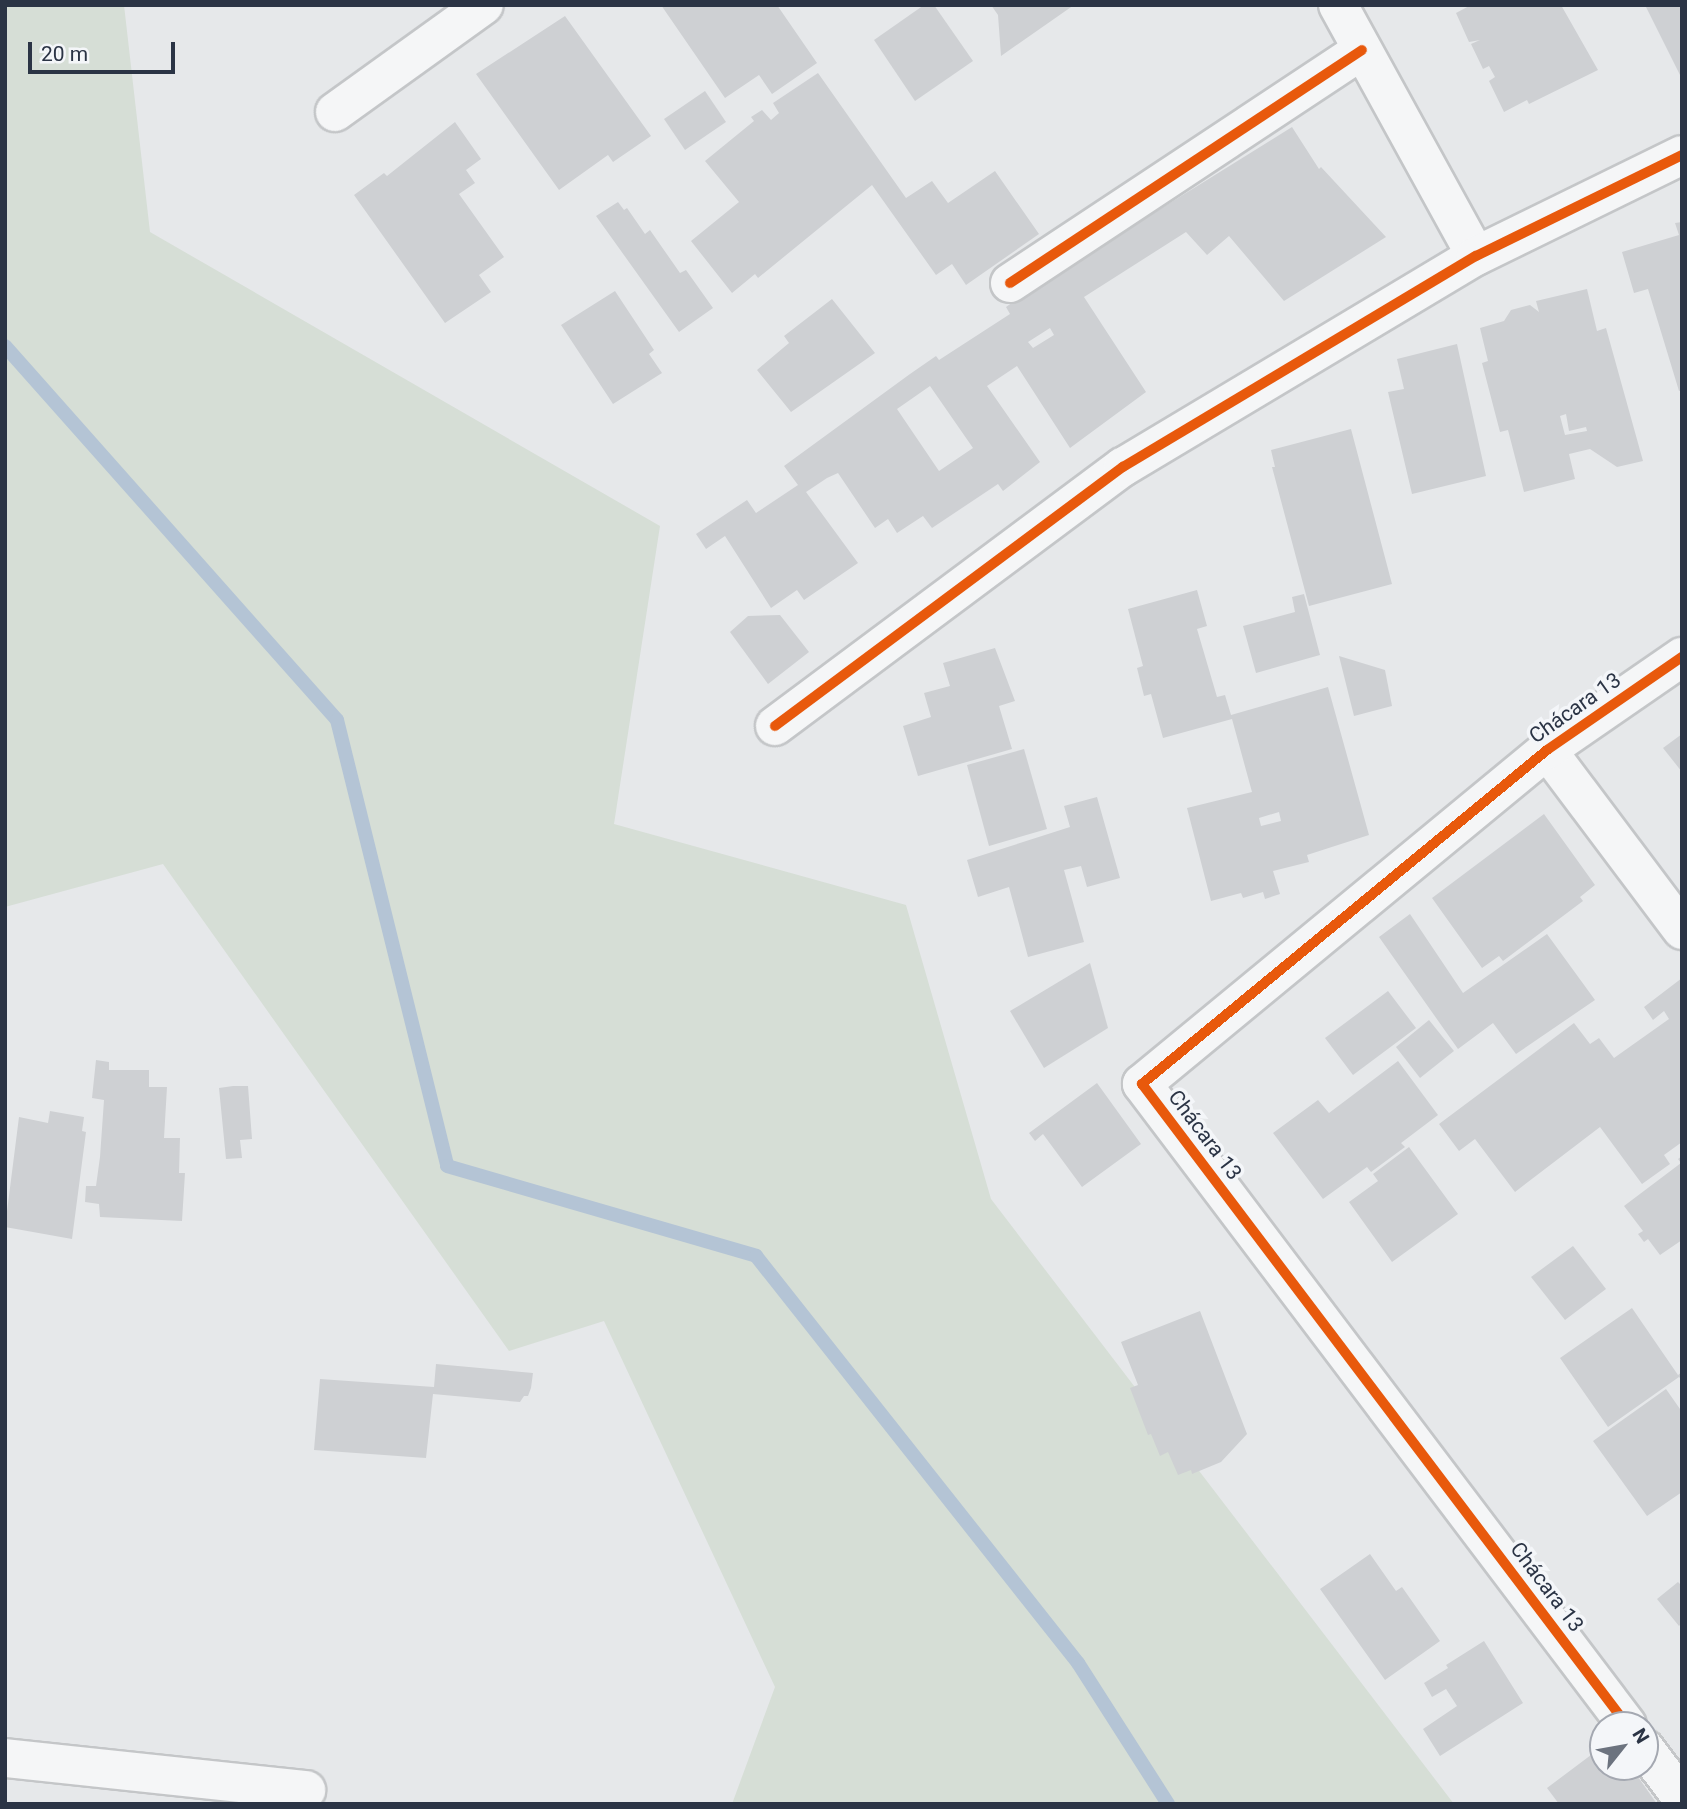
<!DOCTYPE html>
<html>
<head>
<meta charset="utf-8">
<style>
	body { margin:0 }
	#map { position:relative; width:1687px; height:1809px; overflow:hidden; background:#e6e8ea; font-family:Roboto,sans-serif }
	div>[style] { position:absolute }
	.green>* { inset:0; background:#d6ded6 }
	.stream>* { height:14px; margin:-7px; padding:0 7px; transform-origin:7px; border-radius:7px; background:#b4c4d5 }
	.building>* { inset:0; background:#ced0d3 }
	.roads { filter:drop-shadow(2px 0 #c4c6c8) drop-shadow(-2px 0 #c4c6c8) drop-shadow(0 2px #c4c6c8) drop-shadow(0 -2px #c4c6c8) }
	.street>* { height:38px; margin:-19px; padding:0 19px; transform-origin:19px; border-radius:19px; background:#f5f6f7 }
	.cycleway>* { height:10px; margin:-5px; padding:0 5px; transform-origin:5px; border-radius:5px; background:#e8590c }
	span { translate:-50% -50%; white-space:nowrap; text-align:center; line-height:1.15; -webkit-text-stroke:7px #f4f6f9; paint-order:stroke }
	.street-label { font-size:21px; color:#2b3445 }
	.frame { position:absolute; inset:0; border:7px solid #2b3445; pointer-events:none }
	.north { position:absolute; left:1589px; top:1711px; width:70px; height:70px; box-sizing:border-box; background:#f4f6f9; border:2px solid #a4a8b1; border-radius:50%; rotate:59deg; font-size:19px; font-weight:700; line-height:28px; text-align:center; color:#2b3445 }
	.north::after { content:''; display:block; margin:auto; width:24px; height:32px; background:#6c737f; clip-path:polygon(50% 0,100% 100%,50% 72%,0 100%) }
	.scale { position:absolute; left:28px; top:42px; width:147px; height:32px; box-sizing:border-box; border:4px solid #2b3445; border-top:0; padding-left:9px; font-size:21px; line-height:24px; white-space:nowrap; color:#2b3445; -webkit-text-stroke:5px #f4f6f9; paint-order:stroke }
</style>
</head>
<body>
<div id="map">
	<div class="green">
		<div style="clip-path:polygon(5px 5px,124px 5px,150px 232px,660px 526px,614px 824px,906px 905px,991px 1199px,1454px 1804px,732px 1804px,775px 1687px,604px 1321px,509px 1351px,163px 864px,5px 907px)"></div>
	</div>
	<div class="stream">
		<div style="left:5px;top:346px;width:500px;rotate:48.4deg"></div>
		<div style="left:337px;top:720px;width:459px;rotate:76.1deg"></div>
		<div style="left:447px;top:1166px;width:322px;rotate:16.2deg"></div>
		<div style="left:756px;top:1256px;width:519px;rotate:51.65deg"></div>
		<div style="left:1078px;top:1663px;width:167px;rotate:57.4deg"></div>
	</div>
	<div class="building">
		<div style="clip-path:polygon(661px 5px,777px 5px,817px 63px,772px 94px,759px 75px,725px 98px)"></div>
		<div style="clip-path:polygon(924px 5px,934px 5px,973px 61px,915px 101px,874px 40px)"></div>
		<div style="clip-path:polygon(991px 5px,1074px 5px,1001px 56px,998px 15px)"></div>
		<div style="clip-path:polygon(1471px 5px,1561px 5px,1598px 70px,1529px 104px,1527px 100px,1504px 112px,1489px 81px,1495px 77px,1489px 66px,1483px 69px,1471px 44px,1480px 40px,1469px 42px,1456px 13px)"></div>
		<div style="clip-path:polygon(1645px 5px,1682px 5px,1682px 79px)"></div>
		<div style="clip-path:polygon(565px 16px,651px 136px,613px 162px,608px 155px,559px 190px,476px 74px)"></div>
		<div style="clip-path:polygon(818px 73px,906px 198px,932px 181px,948px 203px,995px 171px,1039px 234px,966px 285px,952px 264px,936px 275px,872px 185px,758px 278px,755px 274px,732px 293px,691px 241px,739px 202px,705px 161px,754px 121px,751px 117px,762px 110px,771px 120px,779px 113px,773px 103px)"></div>
		<div style="clip-path:polygon(705px 91px,726px 122px,685px 150px,664px 119px)"></div>
		<div style="clip-path:polygon(455px 122px,481px 159px,466px 170px,475px 183px,459px 194px,504px 257px,479px 275px,491px 292px,445px 323px,354px 195px,384px 173px,387px 176px)"></div>
		<div style="clip-path:polygon(evenodd,1292px 127px,1319px 169px,1321px 167px,1386px 237px,1284px 301px,1229px 236px,1207px 255px,1186px 232px,1084px 297px,1146px 392px,1070px 448px,1017px 366px,987px 386px,1040px 462px,1003px 491px,998px 484px,932px 528px,923px 516px,897px 533px,888px 519px,875px 528px,838px 473px,827px 478px,806px 492px,858px 563px,804px 600px,797px 590px,771px 608px,725px 536px,706px 549px,696px 534px,747px 500px,756px 513px,798px 485px,784px 466px,910px 374px,936px 356px,939px 360px,1010px 314px,1006px 307px,1027px 292px,1292px 127px,1050px 328px,1054px 335px,1033px 348px,1028px 342px,1050px 328px,1292px 127px,930px 386px,973px 448px,939px 471px,897px 409px,930px 386px)"></div>
		<div style="clip-path:polygon(618px 202px,624px 210px,627px 208px,645px 234px,650px 230px,680px 273px,686px 270px,713px 308px,679px 332px,596px 216px)"></div>
		<div style="clip-path:polygon(1682px 222px,1682px 390px,1679px 391px,1648px 289px,1634px 293px,1622px 252px,1679px 235px,1675px 223px)"></div>
		<div style="clip-path:polygon(evenodd,1587px 289px,1597px 331px,1606px 328px,1643px 461px,1617px 467px,1590px 449px,1569px 454px,1575px 479px,1524px 492px,1508px 430px,1500px 432px,1482px 363px,1488px 361px,1480px 328px,1504px 321px,1511px 310px,1530px 305px,1539px 312px,1536px 301px,1587px 289px,1566px 414px,1569px 431px,1586px 427px,1587px 431px,1565px 435px,1560px 416px,1566px 414px)"></div>
		<div style="clip-path:polygon(615px 291px,654px 350px,649px 354px,662px 373px,613px 404px,561px 325px)"></div>
		<div style="clip-path:polygon(832px 299px,875px 353px,791px 412px,757px 370px,789px 343px,784px 336px)"></div>
		<div style="clip-path:polygon(1457px 344px,1486px 476px,1412px 494px,1388px 392px,1404px 389px,1397px 359px)"></div>
		<div style="clip-path:polygon(1351px 429px,1392px 584px,1309px 606px,1272px 467px,1275px 467px,1271px 450px)"></div>
		<div style="clip-path:polygon(evenodd,1197px 590px,1207px 626px,1197px 629px,1217px 697px,1225px 695px,1231px 715px,1328px 687px,1369px 835px,1307px 855px,1309px 862px,1273px 871px,1280px 894px,1265px 899px,1263px 892px,1243px 898px,1241px 893px,1211px 901px,1187px 808px,1252px 792px,1232px 719px,1163px 738px,1151px 694px,1144px 696px,1137px 668px,1143px 666px,1128px 609px,1197px 590px,1279px 812px,1281px 821px,1261px 826px,1259px 818px,1279px 812px)"></div>
		<div style="clip-path:polygon(1304px 594px,1320px 655px,1256px 673px,1243px 626px,1295px 612px,1292px 597px)"></div>
		<div style="clip-path:polygon(780px 615px,809px 652px,768px 684px,730px 632px,748px 616px)"></div>
		<div style="clip-path:polygon(995px 648px,1015px 701px,999px 706px,1012px 749px,918px 776px,903px 726px,931px 717px,924px 693px,950px 686px,943px 663px)"></div>
		<div style="clip-path:polygon(1339px 656px,1385px 670px,1392px 706px,1354px 716px)"></div>
		<div style="clip-path:polygon(1682px 734px,1682px 772px,1663px 748px)"></div>
		<div style="clip-path:polygon(1024px 749px,1047px 829px,989px 846px,967px 765px)"></div>
		<div style="clip-path:polygon(1097px 797px,1120px 878px,1087px 887px,1081px 866px,1064px 870px,1084px 942px,1028px 957px,1009px 887px,978px 897px,967px 860px,1070px 827px,1064px 806px)"></div>
		<div style="clip-path:polygon(1544px 814px,1595px 885px,1580px 897px,1583px 901px,1503px 961px,1499px 956px,1482px 968px,1432px 898px)"></div>
		<div style="clip-path:polygon(1410px 914px,1463px 993px,1547px 934px,1595px 1000px,1516px 1054px,1493px 1023px,1458px 1049px,1379px 937px)"></div>
		<div style="clip-path:polygon(1090px 963px,1108px 1028px,1044px 1068px,1010px 1011px)"></div>
		<div style="clip-path:polygon(1682px 978px,1682px 1142px,1664px 1155px,1670px 1164px,1642px 1184px,1600px 1127px,1515px 1192px,1475px 1139px,1459px 1151px,1439px 1124px,1574px 1023px,1590px 1044px,1599px 1038px,1614px 1058px,1669px 1019px,1664px 1011px,1653px 1020px,1644px 1007px)"></div>
		<div style="clip-path:polygon(1388px 991px,1416px 1028px,1353px 1075px,1325px 1038px)"></div>
		<div style="clip-path:polygon(1429px 1020px,1454px 1051px,1420px 1078px,1396px 1047px)"></div>
		<div style="clip-path:polygon(96px 1060px,109px 1062px,109px 1070px,149px 1070px,149px 1087px,167px 1087px,164px 1138px,180px 1138px,179px 1173px,185px 1173px,182px 1221px,100px 1217px,99px 1204px,85px 1202px,86px 1186px,96px 1186px,100px 1157px,104px 1100px,92px 1098px)"></div>
		<div style="clip-path:polygon(1398px 1061px,1438px 1115px,1401px 1143px,1405px 1147px,1371px 1172px,1367px 1167px,1323px 1199px,1273px 1133px,1318px 1100px,1329px 1113px)"></div>
		<div style="clip-path:polygon(1097px 1083px,1141px 1144px,1082px 1187px,1043px 1134px,1035px 1141px,1029px 1133px)"></div>
		<div style="clip-path:polygon(233px 1086px,248px 1086px,252px 1139px,240px 1140px,242px 1158px,226px 1159px,219px 1088px)"></div>
		<div style="clip-path:polygon(50px 1111px,84px 1117px,82px 1131px,86px 1132px,72px 1239px,5px 1227px,19px 1117px,48px 1123px)"></div>
		<div style="clip-path:polygon(1409px 1147px,1458px 1214px,1392px 1262px,1349px 1202px,1378px 1181px,1373px 1174px)"></div>
		<div style="clip-path:polygon(1682px 1156px,1682px 1240px,1660px 1255px,1648px 1239px,1644px 1242px,1638px 1234px,1643px 1231px,1624px 1206px,1681px 1163px,1678px 1159px)"></div>
		<div style="clip-path:polygon(1573px 1246px,1606px 1289px,1565px 1320px,1531px 1277px)"></div>
		<div style="clip-path:polygon(1632px 1308px,1678px 1375px,1682px 1372px,1682px 1380px,1679px 1377px,1608px 1427px,1560px 1358px)"></div>
		<div style="clip-path:polygon(1200px 1311px,1247px 1434px,1221px 1462px,1192px 1474px,1191px 1470px,1178px 1475px,1168px 1452px,1160px 1456px,1151px 1434px,1148px 1435px,1130px 1388px,1138px 1385px,1121px 1342px)"></div>
		<div style="clip-path:polygon(436px 1364px,533px 1373px,531px 1388px,528px 1396px,524px 1396px,520px 1402px,433px 1394px,426px 1458px,314px 1450px,320px 1379px,434px 1387px)"></div>
		<div style="clip-path:polygon(1666px 1389px,1680px 1409px,1682px 1407px,1682px 1492px,1647px 1516px,1593px 1441px)"></div>
		<div style="clip-path:polygon(1370px 1554px,1396px 1591px,1402px 1587px,1440px 1641px,1385px 1680px,1320px 1589px)"></div>
		<div style="clip-path:polygon(1678px 1582px,1682px 1586px,1682px 1623px,1679px 1626px,1657px 1599px)"></div>
		<div style="clip-path:polygon(1484px 1641px,1523px 1703px,1440px 1756px,1423px 1729px,1457px 1706px,1446px 1689px,1432px 1697px,1424px 1683px,1448px 1668px,1446px 1665px)"></div>
		<div style="clip-path:polygon(1603px 1751px,1603px 1767px,1631px 1767px,1657px 1804px,1559px 1804px,1547px 1788px,1595px 1752px,1598px 1755px)"></div>
	</div>
	<div class="roads">
		<div class="street">
			<div style="left:1338px;top:5px;width:286px;rotate:61.2deg"></div>
			<div style="left:335px;top:112px;width:183px;rotate:-35.7deg"></div>
			<div style="left:1010px;top:283px;width:422px;rotate:-33.5deg"></div>
			<div style="left:775px;top:726px;width:434px;rotate:-36.7deg"></div>
			<div style="left:1123px;top:467px;width:411px;rotate:-30.9deg"></div>
			<div style="left:1476px;top:256px;width:229px;rotate:-26.1deg"></div>
			<div style="left:1547px;top:750px;width:225px;rotate:53.1deg"></div>
			<div style="left:1627px;top:1725px;width:804px;rotate:-127.11deg"></div>
			<div style="left:1142px;top:1084px;width:525px;rotate:-39.51deg"></div>
			<div style="left:1547px;top:750px;width:164px;rotate:-34.6deg"></div>
			<div style="left:1645px;top:1749px;width:61px;rotate:52.9deg"></div>
			<div style="left:5px;top:1758px;width:303px;rotate:6.1deg"></div>
		</div>
	</div>
	<div class="cycleway">
		<div style="left:1010px;top:283px;width:422px;rotate:-33.5deg"></div>
		<div style="left:775px;top:726px;width:434px;rotate:-36.7deg"></div>
		<div style="left:1123px;top:467px;width:411px;rotate:-30.9deg"></div>
		<div style="left:1476px;top:256px;width:229px;rotate:-26.1deg"></div>
		<div style="left:1627px;top:1725px;width:804px;rotate:-127.11deg"></div>
		<div style="left:1142px;top:1084px;width:525px;rotate:-39.51deg"></div>
		<div style="left:1547px;top:750px;width:164px;rotate:-34.6deg"></div>
	</div>
	<div class="street-label">
		<span style="left:1575px;top:708px;rotate:-35deg">Chácara 13</span>
		<span style="left:1205px;top:1135px;rotate:53deg">Chácara 13</span>
		<span style="left:1547px;top:1587px;rotate:53deg">Chácara 13</span>
	</div>
	<div class="frame"></div>
	<div class="north">N</div>
	<div class="scale">20 m</div>
</div>
</body>
</html>
